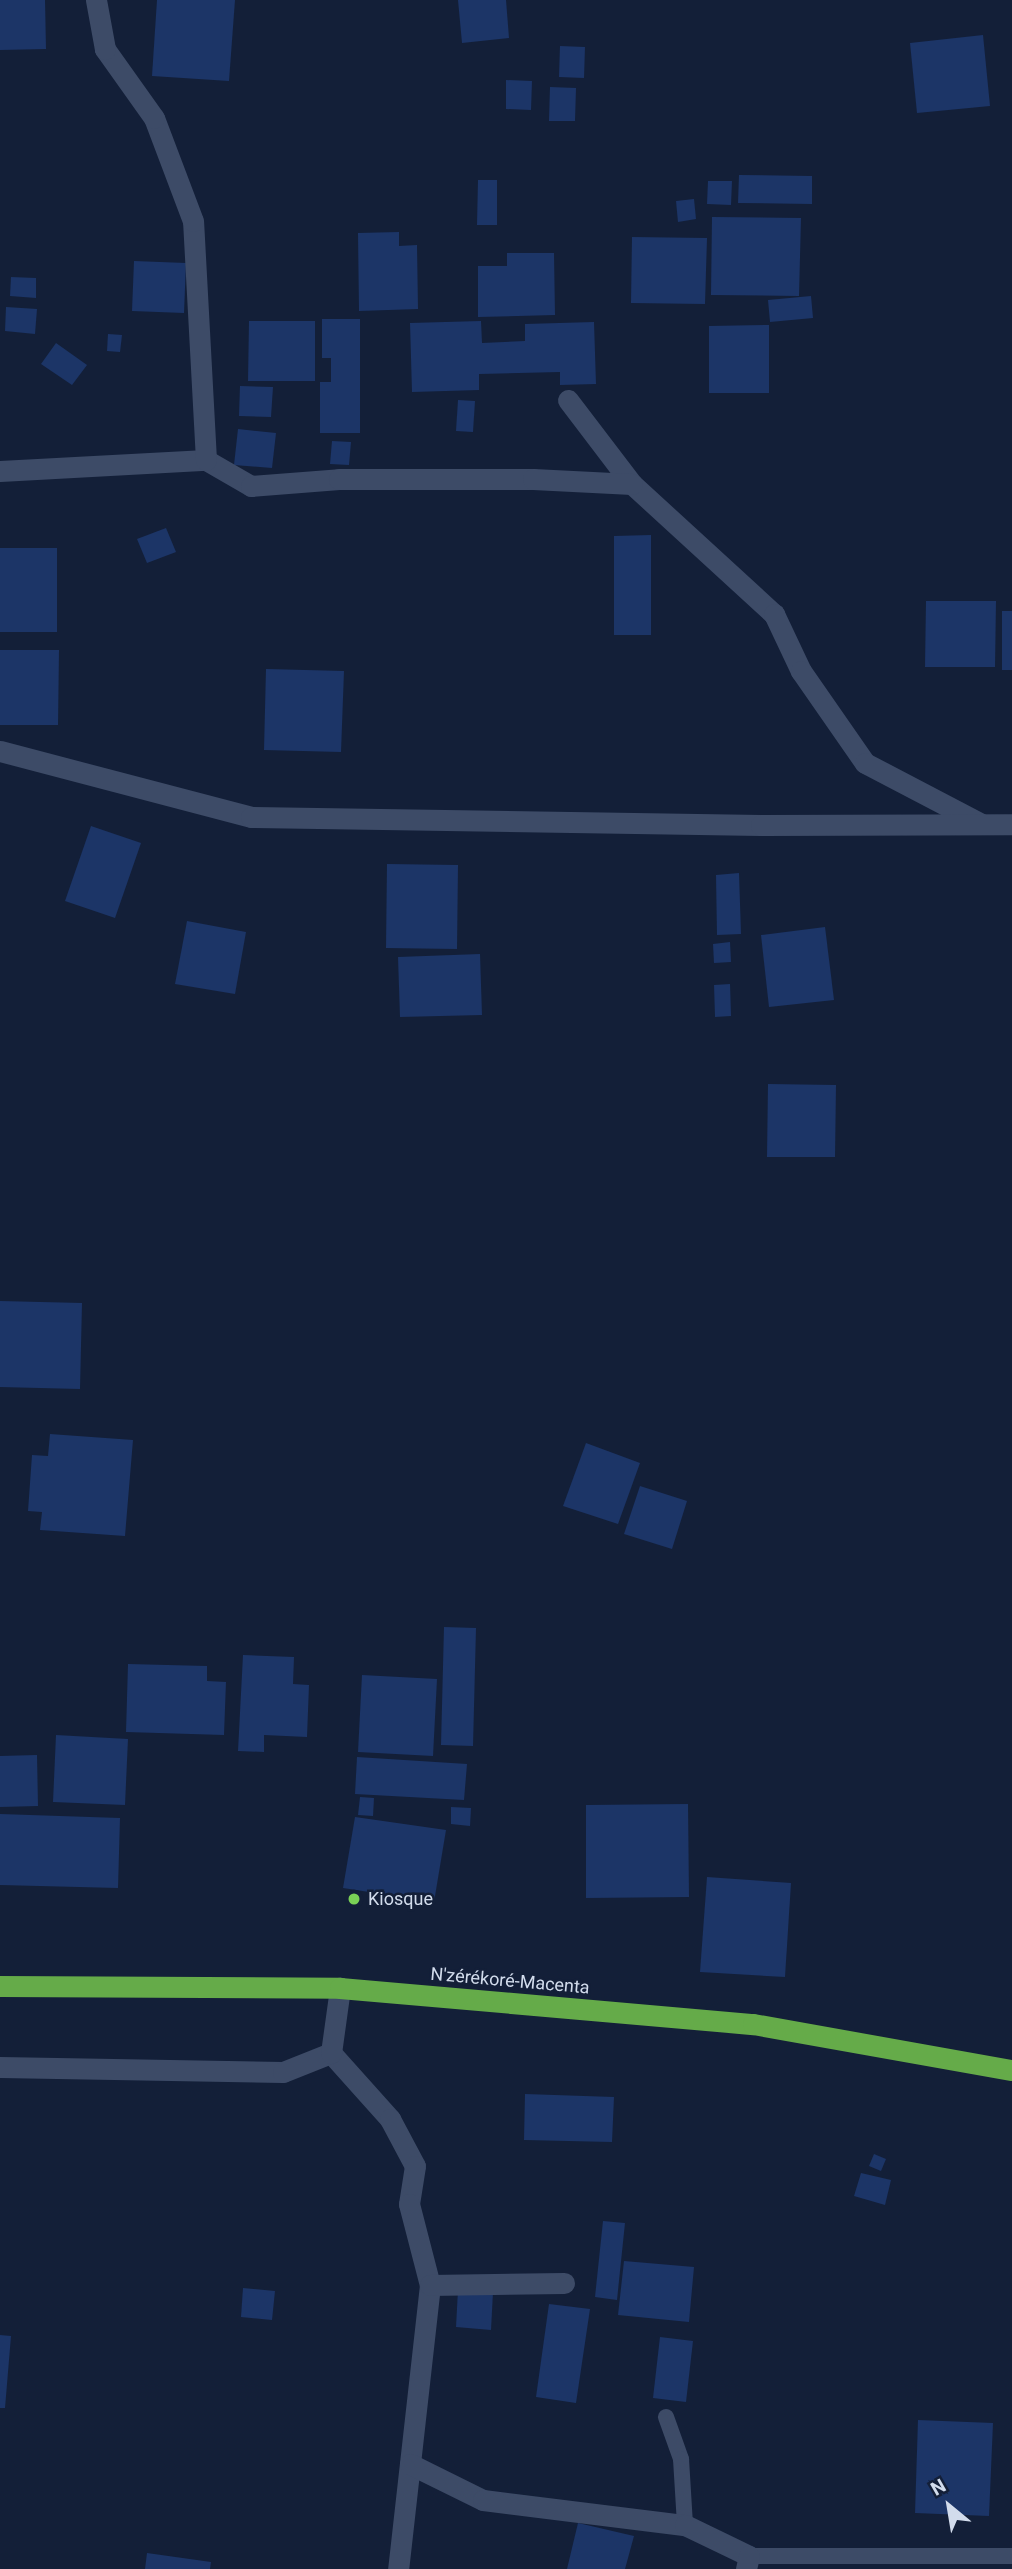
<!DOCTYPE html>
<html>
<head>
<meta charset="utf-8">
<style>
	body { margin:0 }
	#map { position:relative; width:1012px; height:2569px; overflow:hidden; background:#131f38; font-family:Roboto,sans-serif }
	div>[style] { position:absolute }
	.building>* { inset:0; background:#1c3567 }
	.lane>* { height:16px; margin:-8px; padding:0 8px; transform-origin:8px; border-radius:8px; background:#3d4b67 }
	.street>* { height:21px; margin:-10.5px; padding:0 10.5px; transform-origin:10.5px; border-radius:10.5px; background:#3d4b67 }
	.highway>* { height:21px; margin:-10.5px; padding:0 10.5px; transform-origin:10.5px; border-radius:10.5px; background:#65ab49 }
	.dots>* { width:19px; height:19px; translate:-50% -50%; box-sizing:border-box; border:4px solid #131f38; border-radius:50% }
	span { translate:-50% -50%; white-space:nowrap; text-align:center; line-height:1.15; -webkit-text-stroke:5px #131f38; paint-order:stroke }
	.poi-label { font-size:18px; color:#d2dcec }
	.left { translate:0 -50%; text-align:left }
	.street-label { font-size:18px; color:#d2dcec }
	.north { position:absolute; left:914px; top:2471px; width:70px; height:70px; -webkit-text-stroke:5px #131f38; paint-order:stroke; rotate:330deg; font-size:19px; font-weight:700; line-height:28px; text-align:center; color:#d2dcec }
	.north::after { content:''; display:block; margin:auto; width:24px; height:32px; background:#d2dcec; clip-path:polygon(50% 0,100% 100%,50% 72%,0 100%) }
</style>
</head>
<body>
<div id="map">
	<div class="building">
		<div style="clip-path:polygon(0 0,45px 0,46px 49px,0 50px)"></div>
		<div style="clip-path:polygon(157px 0,235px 0,229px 81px,152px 76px)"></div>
		<div style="clip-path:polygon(458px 0,506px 0,509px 38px,462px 43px)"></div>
		<div style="clip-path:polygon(983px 35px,990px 106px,917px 113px,910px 43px)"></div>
		<div style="clip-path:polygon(560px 46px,585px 47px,584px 78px,559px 77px)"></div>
		<div style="clip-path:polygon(506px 80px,532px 81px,531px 110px,506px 109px)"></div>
		<div style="clip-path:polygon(550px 87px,576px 88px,575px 121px,549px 121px)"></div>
		<div style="clip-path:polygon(739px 175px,812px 176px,812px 204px,738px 203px)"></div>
		<div style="clip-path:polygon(478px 180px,497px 180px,497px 225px,477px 225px)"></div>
		<div style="clip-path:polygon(708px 181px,732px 181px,731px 205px,707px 204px)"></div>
		<div style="clip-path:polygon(694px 199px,696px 219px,678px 222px,676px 201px)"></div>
		<div style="clip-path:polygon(712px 217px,801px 218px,799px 296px,711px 295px)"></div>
		<div style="clip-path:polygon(399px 232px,399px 246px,417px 245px,418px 309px,359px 311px,358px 233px)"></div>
		<div style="clip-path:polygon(632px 237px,707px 238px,705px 304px,631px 303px)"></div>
		<div style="clip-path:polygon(507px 253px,554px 253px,555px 315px,478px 317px,478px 266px,507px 266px)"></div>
		<div style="clip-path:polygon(134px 261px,186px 263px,184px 313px,132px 311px)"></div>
		<div style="clip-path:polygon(11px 277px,36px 278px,36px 298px,10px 296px)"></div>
		<div style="clip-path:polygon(811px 296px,813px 318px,770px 322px,768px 300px)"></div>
		<div style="clip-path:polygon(6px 307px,37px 309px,35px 334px,5px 331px)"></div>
		<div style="clip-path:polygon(322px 319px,360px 319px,360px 433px,320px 433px,320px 382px,331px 382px,331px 358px,322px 358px)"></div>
		<div style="clip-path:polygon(249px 321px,315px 321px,315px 381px,248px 381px)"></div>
		<div style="clip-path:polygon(481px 321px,482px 343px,525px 341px,525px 324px,594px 322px,596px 384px,560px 385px,560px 372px,479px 374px,479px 390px,412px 392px,410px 323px)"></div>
		<div style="clip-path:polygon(769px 325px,769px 393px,709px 393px,709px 326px)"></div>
		<div style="clip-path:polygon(108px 334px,122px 335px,120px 352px,107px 351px)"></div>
		<div style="clip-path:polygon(56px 343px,87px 365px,72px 385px,41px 364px)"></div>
		<div style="clip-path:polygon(240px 386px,273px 387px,271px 417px,239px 416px)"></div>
		<div style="clip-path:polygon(458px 400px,475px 401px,473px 432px,456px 431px)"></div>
		<div style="clip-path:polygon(238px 429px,276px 433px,272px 468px,234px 465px)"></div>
		<div style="clip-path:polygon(332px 441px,351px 442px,349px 465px,330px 464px)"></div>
		<div style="clip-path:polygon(166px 528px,176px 552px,147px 563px,137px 539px)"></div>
		<div style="clip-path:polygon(651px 535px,651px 635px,614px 635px,614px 536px)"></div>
		<div style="clip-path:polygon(0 548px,57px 548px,57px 632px,0 632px)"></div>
		<div style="clip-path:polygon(926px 601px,996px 601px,995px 667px,925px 667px)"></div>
		<div style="clip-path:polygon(1002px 611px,1012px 611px,1012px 670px,1002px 670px)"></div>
		<div style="clip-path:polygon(0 650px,59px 650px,58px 725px,0 725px)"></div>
		<div style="clip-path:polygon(266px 669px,344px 671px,341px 752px,264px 750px)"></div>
		<div style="clip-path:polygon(91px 826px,141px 843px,115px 918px,65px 901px)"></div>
		<div style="clip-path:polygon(387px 864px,458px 865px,457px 949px,386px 948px)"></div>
		<div style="clip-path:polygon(739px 873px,741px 934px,717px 935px,716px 875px)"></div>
		<div style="clip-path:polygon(187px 921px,246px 932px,235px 994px,175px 984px)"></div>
		<div style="clip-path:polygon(825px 927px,834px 1000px,769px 1007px,761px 935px)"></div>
		<div style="clip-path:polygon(730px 942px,731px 962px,714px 963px,713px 944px)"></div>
		<div style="clip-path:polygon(480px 954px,482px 1015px,400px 1017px,398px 957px)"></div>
		<div style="clip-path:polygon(730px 984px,731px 1016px,715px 1017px,714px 985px)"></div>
		<div style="clip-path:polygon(768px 1084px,836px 1085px,835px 1157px,767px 1157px)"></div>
		<div style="clip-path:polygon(0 1301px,82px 1303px,80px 1389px,0 1387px)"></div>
		<div style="clip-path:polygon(50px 1434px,133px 1440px,125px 1536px,40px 1530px,42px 1512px,28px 1511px,32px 1455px,48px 1456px)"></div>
		<div style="clip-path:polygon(586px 1443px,640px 1463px,618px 1524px,563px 1506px)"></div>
		<div style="clip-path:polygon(640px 1486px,687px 1501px,672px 1549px,624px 1534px)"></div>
		<div style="clip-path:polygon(444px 1627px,476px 1628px,473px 1746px,441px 1745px)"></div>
		<div style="clip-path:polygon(243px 1655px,294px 1657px,293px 1684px,309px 1685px,307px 1737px,264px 1735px,264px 1752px,238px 1751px)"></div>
		<div style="clip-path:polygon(128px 1664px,207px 1666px,207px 1681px,226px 1682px,224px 1735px,126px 1732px)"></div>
		<div style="clip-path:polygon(362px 1675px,437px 1679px,433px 1756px,358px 1752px)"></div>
		<div style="clip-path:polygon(56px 1735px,128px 1739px,125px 1805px,53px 1802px)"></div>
		<div style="clip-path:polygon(37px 1755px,38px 1806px,0 1807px,0 1756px)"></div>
		<div style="clip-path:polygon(357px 1757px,467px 1764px,464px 1800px,355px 1794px)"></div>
		<div style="clip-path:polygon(360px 1797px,374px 1798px,373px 1816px,358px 1815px)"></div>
		<div style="clip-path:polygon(688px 1804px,689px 1897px,586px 1898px,586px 1805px)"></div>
		<div style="clip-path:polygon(451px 1807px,471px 1808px,470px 1826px,451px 1824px)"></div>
		<div style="clip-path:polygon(0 1814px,120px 1818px,118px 1888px,0 1885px)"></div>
		<div style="clip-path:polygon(355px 1817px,446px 1830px,434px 1902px,343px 1888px)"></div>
		<div style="clip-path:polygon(707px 1877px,791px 1883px,785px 1977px,700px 1972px)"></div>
		<div style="clip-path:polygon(525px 2094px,614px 2097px,612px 2142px,524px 2140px)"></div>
		<div style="clip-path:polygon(874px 2154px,886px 2159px,881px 2171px,869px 2166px)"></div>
		<div style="clip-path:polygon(861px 2173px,891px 2180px,885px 2205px,854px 2196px)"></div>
		<div style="clip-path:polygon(603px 2221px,625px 2223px,617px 2300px,595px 2297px)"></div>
		<div style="clip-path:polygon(624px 2261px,694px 2267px,689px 2322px,618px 2315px)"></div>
		<div style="clip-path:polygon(243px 2288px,275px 2291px,272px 2320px,241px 2317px)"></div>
		<div style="clip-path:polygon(458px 2290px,493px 2292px,491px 2330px,456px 2327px)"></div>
		<div style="clip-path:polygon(549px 2304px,590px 2309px,576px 2403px,536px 2397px)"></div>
		<div style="clip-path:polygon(0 2335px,11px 2336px,5px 2408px,0 2408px)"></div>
		<div style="clip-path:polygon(660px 2337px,693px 2341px,686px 2402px,653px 2398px)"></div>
		<div style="clip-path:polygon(918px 2420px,993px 2423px,989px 2516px,915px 2513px)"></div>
		<div style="clip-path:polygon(578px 2523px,634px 2536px,625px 2569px,567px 2569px)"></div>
		<div style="clip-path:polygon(147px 2553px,211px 2562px,210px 2569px,145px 2569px)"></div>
	</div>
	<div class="lane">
		<div style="left:666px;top:2417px;width:45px;rotate:70.3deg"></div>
		<div style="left:681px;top:2459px;width:66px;rotate:86.5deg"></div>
		<div style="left:749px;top:2556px;width:263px"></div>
	</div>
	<div class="street">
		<div style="left:568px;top:400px;width:106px;rotate:52.7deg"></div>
		<div style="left:632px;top:484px;width:193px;rotate:42.5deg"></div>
		<div style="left:774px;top:614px;width:63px;rotate:64.7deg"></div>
		<div style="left:801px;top:671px;width:112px;rotate:55.2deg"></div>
		<div style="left:865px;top:763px;width:130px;rotate:27.6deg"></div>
		<div style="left:206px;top:460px;width:52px;rotate:30deg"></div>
		<div style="left:251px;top:486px;width:88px;rotate:-4.5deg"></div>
		<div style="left:339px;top:479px;width:194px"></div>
		<div style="left:533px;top:479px;width:99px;rotate:2.9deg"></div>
		<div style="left:0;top:471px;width:206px;rotate:-3.1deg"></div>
		<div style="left:206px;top:460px;width:239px;rotate:-93.1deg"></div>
		<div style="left:193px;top:221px;width:110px;rotate:-110.7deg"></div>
		<div style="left:154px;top:118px;width:85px;rotate:-125.4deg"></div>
		<div style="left:105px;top:49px;width:50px;rotate:-100.4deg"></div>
		<div style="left:0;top:751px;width:260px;rotate:14.7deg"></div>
		<div style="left:251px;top:817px;width:510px;rotate:0.9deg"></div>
		<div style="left:761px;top:825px;width:251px;rotate:-0.2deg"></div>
		<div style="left:331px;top:2053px;width:89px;rotate:48.2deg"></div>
		<div style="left:390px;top:2119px;width:53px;rotate:62deg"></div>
		<div style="left:415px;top:2166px;width:38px;rotate:99deg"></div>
		<div style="left:409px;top:2204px;width:84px;rotate:75.5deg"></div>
		<div style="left:430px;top:2285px;width:286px;rotate:96.4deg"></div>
		<div style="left:0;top:2067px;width:283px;rotate:1deg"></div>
		<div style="left:283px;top:2072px;width:52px;rotate:-21.6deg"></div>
		<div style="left:331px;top:2053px;width:66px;rotate:-82.1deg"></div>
		<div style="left:430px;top:2285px;width:134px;rotate:-0.9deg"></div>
		<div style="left:410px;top:2464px;width:81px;rotate:26.3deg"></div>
		<div style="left:483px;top:2500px;width:204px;rotate:7.1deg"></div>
		<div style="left:685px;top:2525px;width:71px;rotate:25.8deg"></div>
		<div style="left:749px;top:2556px;width:13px;rotate:103deg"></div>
	</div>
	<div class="highway">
		<div style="left:0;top:1986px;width:340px;rotate:0.3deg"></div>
		<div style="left:340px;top:1988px;width:415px;rotate:5deg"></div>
		<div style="left:753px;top:2024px;width:263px;rotate:10.1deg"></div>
	</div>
	<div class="dots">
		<div style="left:354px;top:1899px;background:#7ad156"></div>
	</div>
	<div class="poi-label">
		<span class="left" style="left:368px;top:1899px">Kiosque</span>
	</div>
	<div class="street-label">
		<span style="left:510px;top:1981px;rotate:5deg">N'zérékoré-Macenta</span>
	</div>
	<div class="north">N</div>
</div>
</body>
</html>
